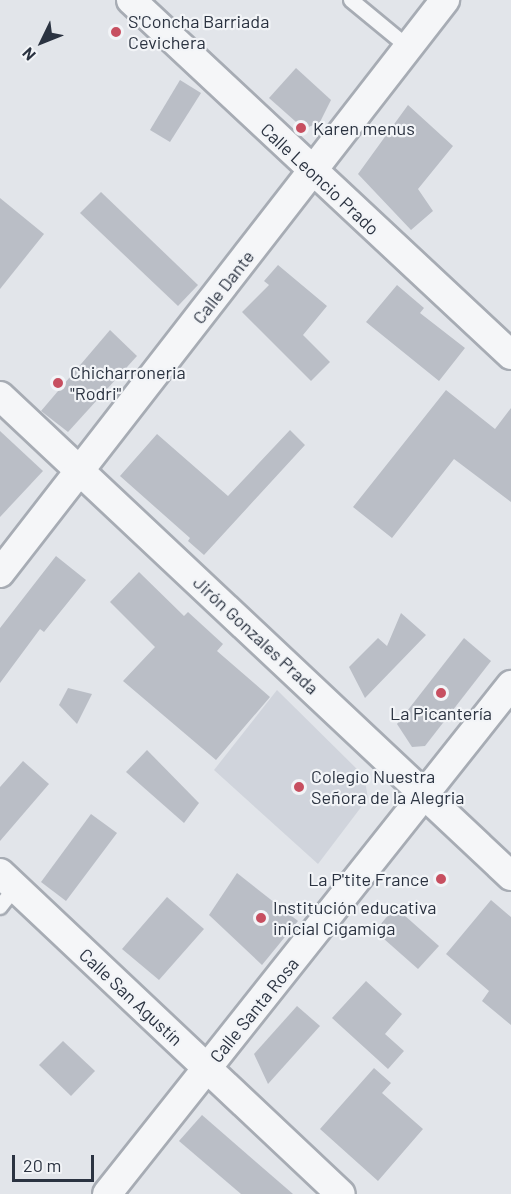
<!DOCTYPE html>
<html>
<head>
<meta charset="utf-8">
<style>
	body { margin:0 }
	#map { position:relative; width:511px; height:1194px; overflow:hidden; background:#e2e5ea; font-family:Barlow,sans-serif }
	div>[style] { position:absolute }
	.built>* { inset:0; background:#d0d4dc }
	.building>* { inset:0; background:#babec6 }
	.roads { filter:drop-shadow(2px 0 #a7acb4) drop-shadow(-2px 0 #a7acb4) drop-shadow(0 2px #a7acb4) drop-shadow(0 -2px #a7acb4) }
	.lane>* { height:14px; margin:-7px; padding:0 7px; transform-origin:7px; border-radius:7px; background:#f5f6f8 }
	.street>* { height:28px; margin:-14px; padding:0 14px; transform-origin:14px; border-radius:14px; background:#f5f6f8 }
	.dots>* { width:16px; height:16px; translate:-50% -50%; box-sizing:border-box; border:3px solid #f2f4f7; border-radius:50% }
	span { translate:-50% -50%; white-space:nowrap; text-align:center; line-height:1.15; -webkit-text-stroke:4.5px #f2f4f7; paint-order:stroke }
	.poi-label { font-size:18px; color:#2b3341 }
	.left { translate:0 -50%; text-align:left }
	.right { translate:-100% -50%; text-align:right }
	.street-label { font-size:18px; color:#2b3341 }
	.north { position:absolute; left:12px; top:12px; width:60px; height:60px; -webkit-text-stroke:4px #f2f4f7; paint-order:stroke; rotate:227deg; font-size:16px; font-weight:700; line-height:24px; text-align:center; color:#2b3341 }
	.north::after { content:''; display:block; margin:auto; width:21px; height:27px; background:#2b3341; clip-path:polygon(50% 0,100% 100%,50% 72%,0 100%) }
	.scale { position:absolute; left:12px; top:1155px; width:82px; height:27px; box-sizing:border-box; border:3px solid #2b3341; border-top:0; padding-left:8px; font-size:18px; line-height:21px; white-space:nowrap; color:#2b3341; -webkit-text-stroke:4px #f2f4f7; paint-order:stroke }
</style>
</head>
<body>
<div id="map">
	<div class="built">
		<div style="clip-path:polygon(277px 690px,364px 776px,368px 798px,318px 864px,214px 770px)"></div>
	</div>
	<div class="building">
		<div style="clip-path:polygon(296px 68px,331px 100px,320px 122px,304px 129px,269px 98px)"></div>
		<div style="clip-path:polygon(180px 80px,201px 93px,170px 142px,150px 130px)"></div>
		<div style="clip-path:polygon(408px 105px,453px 146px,418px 189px,433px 211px,411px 230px,358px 174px)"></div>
		<div style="clip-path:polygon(101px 192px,198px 285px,178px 306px,80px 213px)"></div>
		<div style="clip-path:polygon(0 198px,44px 234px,0 289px)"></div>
		<div style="clip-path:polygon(278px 265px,327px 306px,303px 335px,330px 362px,311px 381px,242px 312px,269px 285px,264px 281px)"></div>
		<div style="clip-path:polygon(397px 285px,424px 308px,420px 313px,465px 348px,439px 381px,366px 322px)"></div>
		<div style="clip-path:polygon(110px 330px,137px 356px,68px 432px,41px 411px)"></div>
		<div style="clip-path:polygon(446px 390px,495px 429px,511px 408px,511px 502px,454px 459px,392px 538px,353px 507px)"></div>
		<div style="clip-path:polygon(290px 430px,305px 445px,204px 555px,188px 541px,190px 538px,120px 476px,157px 434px,228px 496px)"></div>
		<div style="clip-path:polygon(0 431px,43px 471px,0 517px)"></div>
		<div style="clip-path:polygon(56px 556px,86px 580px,44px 632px,40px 629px,0 683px,0 628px)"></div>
		<div style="clip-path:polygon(139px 572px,184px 616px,188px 612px,223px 644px,217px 651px,270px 697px,216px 760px,123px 681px,155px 647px,110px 602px)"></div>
		<div style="clip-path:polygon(401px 613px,426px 635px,365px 698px,349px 667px,378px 638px,387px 646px)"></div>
		<div style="clip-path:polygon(464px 638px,491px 661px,425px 746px,412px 747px,397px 724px)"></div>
		<div style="clip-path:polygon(68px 688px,92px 694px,77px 724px,59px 705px)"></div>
		<div style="clip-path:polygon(147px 750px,199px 803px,184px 823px,126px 772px)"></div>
		<div style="clip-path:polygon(23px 761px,49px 784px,0 841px,0 787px)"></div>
		<div style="clip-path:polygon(91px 814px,117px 833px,66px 901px,41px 882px)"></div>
		<div style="clip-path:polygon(237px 873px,298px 921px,262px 965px,209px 915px)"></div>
		<div style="clip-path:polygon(167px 897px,204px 929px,159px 980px,122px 949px)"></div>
		<div style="clip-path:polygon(491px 900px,511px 917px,511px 1025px,482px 1001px,489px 991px,446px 954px)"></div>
		<div style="clip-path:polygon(395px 907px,439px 946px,418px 969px,375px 931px)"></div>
		<div style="clip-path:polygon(366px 981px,402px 1014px,385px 1034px,404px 1051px,388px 1069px,332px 1018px)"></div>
		<div style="clip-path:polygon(297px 1006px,320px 1026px,268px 1084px,254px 1054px)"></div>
		<div style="clip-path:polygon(63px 1041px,95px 1071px,71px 1096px,39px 1065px)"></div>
		<div style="clip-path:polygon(374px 1068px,391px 1083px,382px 1093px,423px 1129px,378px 1181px,320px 1129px)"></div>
		<div style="clip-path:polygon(202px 1115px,293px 1194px,241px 1194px,179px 1141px)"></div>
	</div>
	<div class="roads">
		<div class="lane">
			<div style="left:351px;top:0;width:74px;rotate:39.5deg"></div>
			<div style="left:0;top:907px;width:24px;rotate:-52deg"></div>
		</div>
		<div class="street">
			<div style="left:131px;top:0;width:520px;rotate:43.05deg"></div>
			<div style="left:0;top:396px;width:701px;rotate:43.21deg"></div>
			<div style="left:0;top:573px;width:726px;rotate:-52.17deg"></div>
			<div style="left:0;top:873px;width:468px;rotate:43.3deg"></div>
			<div style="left:107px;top:1194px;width:650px;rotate:-51.56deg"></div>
		</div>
	</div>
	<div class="dots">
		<div style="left:116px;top:32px;background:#c74f60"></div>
		<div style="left:301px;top:128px;background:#c74f60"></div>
		<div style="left:58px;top:383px;background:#c74f60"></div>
		<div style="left:441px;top:693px;background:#c74f60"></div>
		<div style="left:299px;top:787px;background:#c74f60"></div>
		<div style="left:441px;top:879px;background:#c74f60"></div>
		<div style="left:261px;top:918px;background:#c74f60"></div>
	</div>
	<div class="poi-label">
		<span class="left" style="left:128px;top:32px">S'Concha Barriada<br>Cevichera</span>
		<span class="left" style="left:313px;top:128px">Karen menus</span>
		<span class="left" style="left:70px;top:383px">Chicharroneria<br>"Rodri"</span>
		<span style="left:441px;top:713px">La Picantería</span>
		<span class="left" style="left:311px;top:787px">Colegio Nuestra<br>Señora de la Alegria</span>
		<span class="right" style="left:429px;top:879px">La P'tite France</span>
		<span class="left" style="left:273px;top:918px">Institución educativa<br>inicial Cigamiga</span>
	</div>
	<div class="street-label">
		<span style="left:320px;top:179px;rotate:43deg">Calle Leoncio Prado</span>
		<span style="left:223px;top:287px;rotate:-52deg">Calle Dante</span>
		<span style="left:256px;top:635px;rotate:43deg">Jirón Gonzales Prada</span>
		<span style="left:131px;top:997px;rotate:43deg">Calle San Agustín</span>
		<span style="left:254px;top:1010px;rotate:-51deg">Calle Santa Rosa</span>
	</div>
	<div class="north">N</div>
	<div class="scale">20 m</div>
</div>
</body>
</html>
